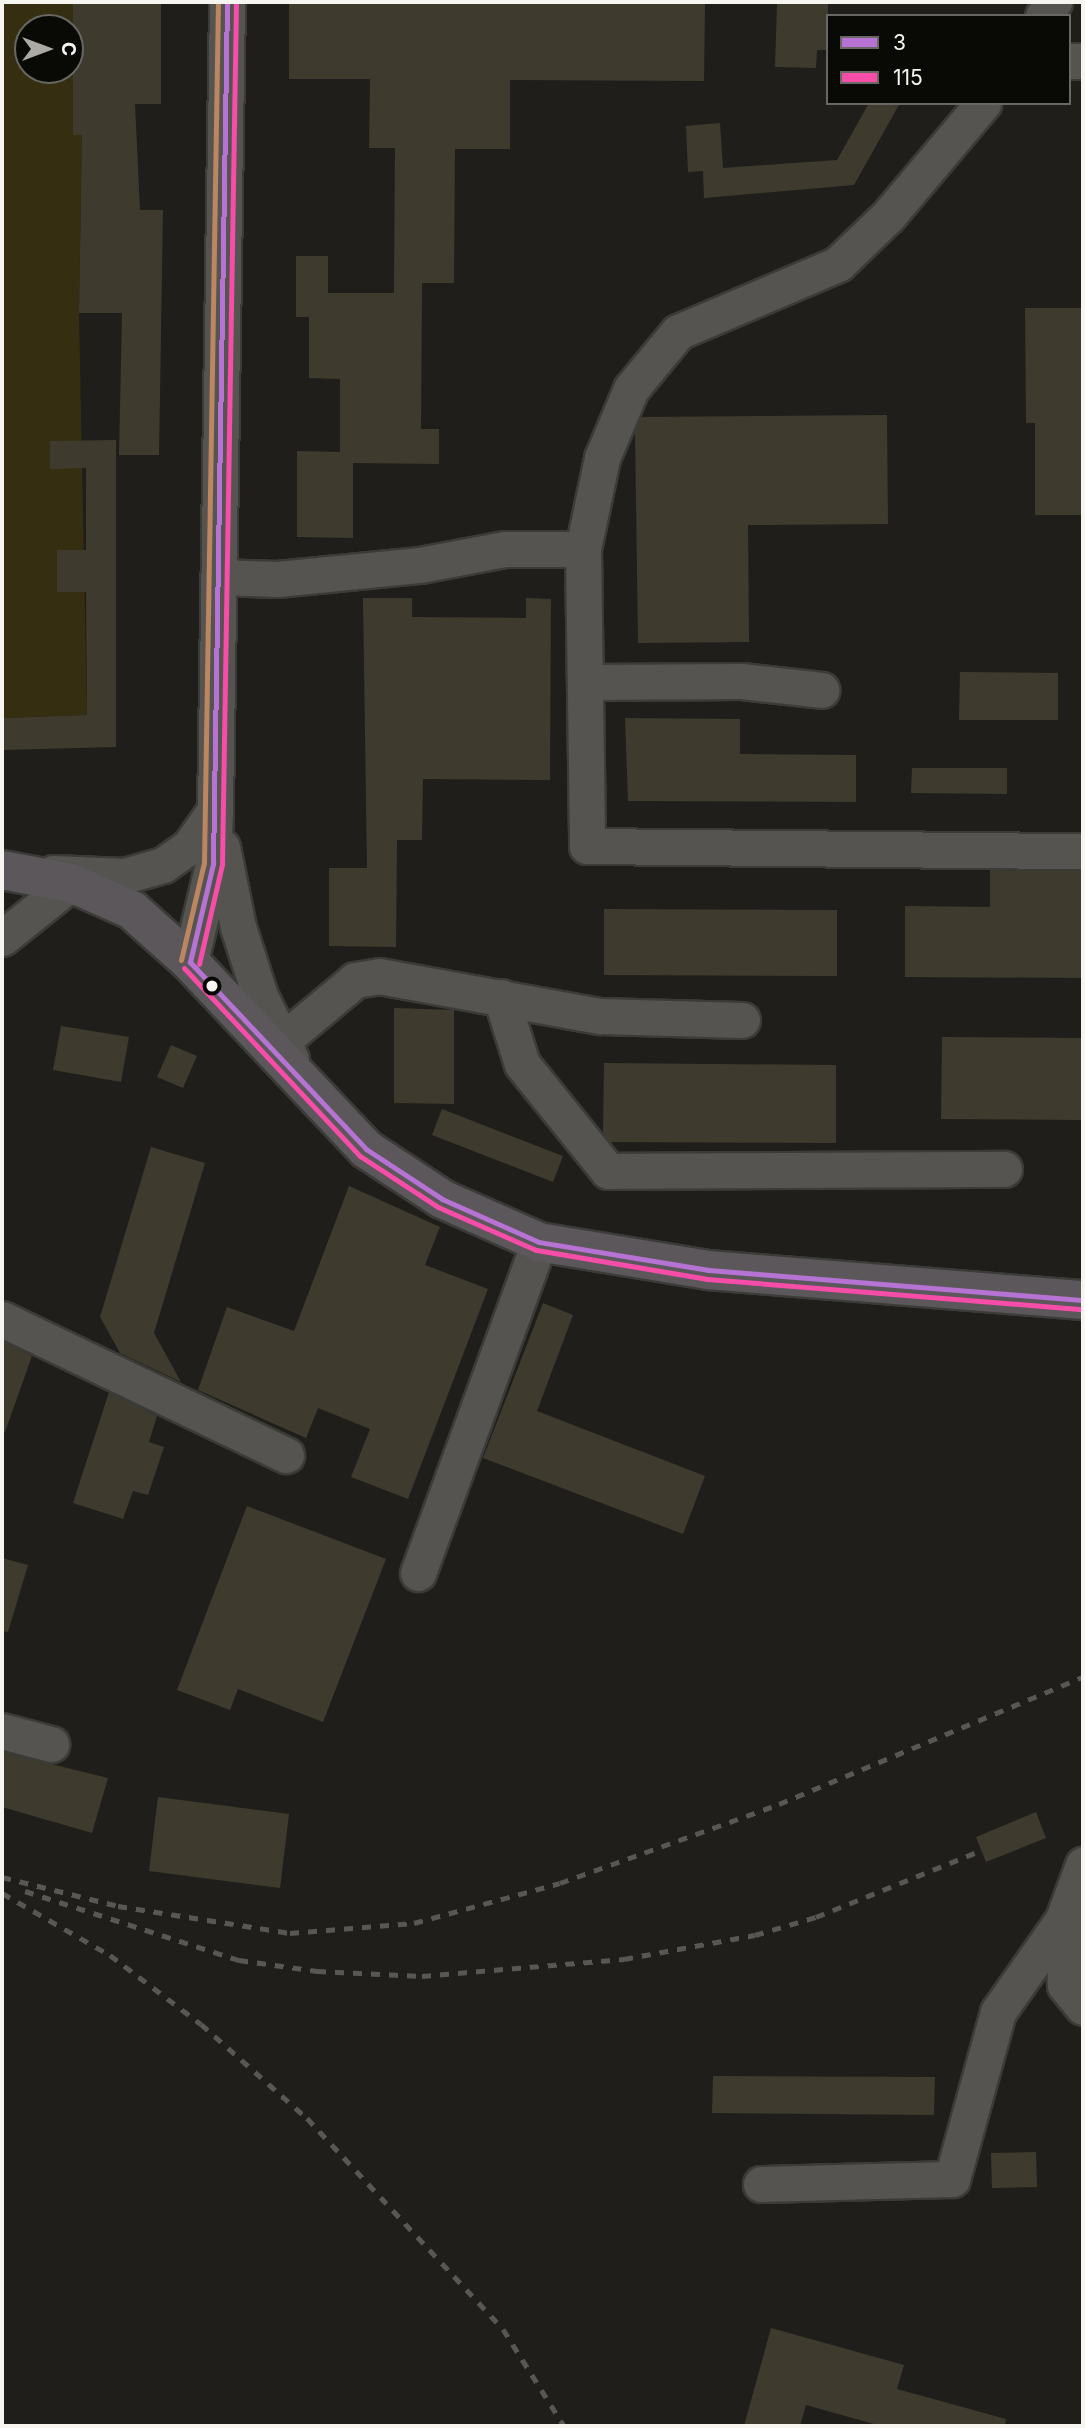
<!DOCTYPE html>
<html>
<head>
<meta charset="utf-8">
<style>
	body { margin:0 }
	#map { position:relative; width:1085px; height:2428px; overflow:hidden; background:#1f1e1a; font-family:Inter,sans-serif }
	div>[style] { position:absolute }
	.green>* { inset:0; background:#352e10 }
	.building>* { inset:0; background:#3e3b2e }
	.roads { filter:drop-shadow(2px 0 #3b3b38) drop-shadow(-2px 0 #3b3b38) drop-shadow(0 2px #3b3b38) drop-shadow(0 -2px #3b3b38) }
	.minor>* { height:35px; margin:-17.5px; padding:0 17.5px; transform-origin:17.5px; border-radius:17.5px; background:#555450 }
	.major>* { height:38px; margin:-19px; padding:0 19px; transform-origin:19px; border-radius:19px; background:#5b575b }
	.rail>* { height:5px; margin-top:-2.5px; transform-origin:0; background:repeating-linear-gradient(90deg,#585755 0 9px,transparent 0 18px) }
	.bus-1>* { height:5px; margin:-2.5px; padding:0 2.5px; transform-origin:2.5px; border-radius:2.5px; background:#b673d3 }
	.bus-2>* { height:5px; margin:-2.5px; padding:0 2.5px; transform-origin:2.5px; border-radius:2.5px; background:#f54da8 }
	.bus-3>* { height:5px; margin:-2.5px; padding:0 2.5px; transform-origin:2.5px; border-radius:2.5px; background:#bb8660 }
	.dots>* { width:19px; height:19px; translate:-50% -50%; box-sizing:border-box; border:4px solid #090906; border-radius:50% }
	span { translate:-50% -50%; white-space:nowrap; text-align:center; line-height:1.15; -webkit-text-stroke:7px #090906; paint-order:stroke }
	.frame { position:absolute; inset:0; border:4px solid #f6f5f0; pointer-events:none }
	.legend { position:absolute; left:826px; top:14px; width:245px; height:91px; box-sizing:border-box; background:#090906; border:2px solid #686764; margin:0; padding:9px 12px; list-style:none; font-size:21px; color:#f6f5f0 }
	.legend li { display:flex; align-items:center; gap:14px; height:35px }
	.legend b { width:35px; border:2px solid #686764 }
	.north { position:absolute; left:14px; top:14px; width:70px; height:70px; box-sizing:border-box; background:#090906; border:2px solid #686764; border-radius:50%; rotate:90deg; font-size:19px; font-weight:700; line-height:28px; text-align:center; color:#f6f5f0 }
	.north::after { content:''; display:block; margin:auto; width:24px; height:32px; background:#abaaa5; clip-path:polygon(50% 0,100% 100%,50% 72%,0 100%) }
</style>
</head>
<body>
<div id="map">
	<div class="green">
		<div style="clip-path:polygon(evenodd,2px 2px,73px 2px,73px 134px,82px 135px,79px 313px,87px 715px,2px 718px,2px 2px,28px 28px,70px 28px,70px 70px,28px 70px,28px 28px)"></div>
	</div>
	<div class="building">
		<div style="clip-path:polygon(73px 2px,161px 2px,161px 104px,135px 104px,140px 210px,163px 210px,159px 455px,119px 455px,122px 313px,79px 313px,82px 135px,73px 135px)"></div>
		<div style="clip-path:polygon(289px 2px,705px 2px,704px 81px,510px 80px,510px 149px,455px 149px,454px 283px,422px 283px,421px 429px,439px 429px,439px 464px,353px 463px,353px 538px,297px 537px,297px 451px,340px 452px,340px 379px,309px 378px,309px 317px,296px 317px,296px 256px,328px 256px,328px 293px,394px 293px,395px 148px,369px 148px,370px 79px,289px 79px)"></div>
		<div style="clip-path:polygon(777px 2px,828px 2px,828px 50px,817px 50px,816px 68px,775px 67px)"></div>
		<div style="clip-path:polygon(869px 103px,900px 103px,854px 185px,704px 198px,703px 171px,688px 172px,686px 126px,720px 123px,723px 168px,837px 160px)"></div>
		<div style="clip-path:polygon(1025px 308px,1083px 308px,1083px 515px,1035px 515px,1035px 423px,1026px 423px)"></div>
		<div style="clip-path:polygon(887px 415px,888px 524px,748px 525px,749px 642px,638px 643px,635px 430px,641px 417px)"></div>
		<div style="clip-path:polygon(116px 440px,116px 747px,2px 750px,2px 718px,87px 715px,86px 592px,57px 592px,57px 550px,86px 550px,86px 468px,50px 469px,50px 441px)"></div>
		<div style="clip-path:polygon(363px 598px,412px 598px,412px 617px,526px 618px,526px 598px,551px 599px,550px 780px,423px 779px,422px 840px,397px 840px,396px 947px,329px 946px,329px 868px,367px 868px)"></div>
		<div style="clip-path:polygon(960px 672px,1058px 673px,1058px 720px,959px 720px)"></div>
		<div style="clip-path:polygon(625px 718px,740px 719px,740px 754px,856px 755px,856px 802px,628px 801px)"></div>
		<div style="clip-path:polygon(912px 768px,1007px 768px,1007px 794px,911px 793px)"></div>
		<div style="clip-path:polygon(990px 870px,1083px 871px,1083px 978px,905px 977px,905px 906px,990px 907px)"></div>
		<div style="clip-path:polygon(604px 909px,837px 910px,837px 976px,604px 975px)"></div>
		<div style="clip-path:polygon(394px 1008px,454px 1010px,454px 1104px,394px 1103px)"></div>
		<div style="clip-path:polygon(61px 1026px,129px 1037px,121px 1082px,53px 1070px)"></div>
		<div style="clip-path:polygon(942px 1037px,1083px 1038px,1083px 1120px,941px 1119px)"></div>
		<div style="clip-path:polygon(171px 1045px,197px 1056px,183px 1088px,157px 1077px)"></div>
		<div style="clip-path:polygon(604px 1063px,836px 1065px,836px 1143px,610px 1142px,603px 1133px)"></div>
		<div style="clip-path:polygon(442px 1109px,563px 1156px,553px 1182px,432px 1135px)"></div>
		<div style="clip-path:polygon(151px 1147px,205px 1163px,154px 1333px,181px 1382px,120px 1353px,100px 1317px)"></div>
		<div style="clip-path:polygon(349px 1186px,440px 1227px,425px 1265px,488px 1289px,408px 1499px,351px 1477px,370px 1429px,318px 1408px,306px 1438px,198px 1390px,227px 1307px,294px 1331px)"></div>
		<div style="clip-path:polygon(543px 1303px,573px 1315px,537px 1411px,705px 1476px,683px 1534px,483px 1458px)"></div>
		<div style="clip-path:polygon(2px 1341px,32px 1356px,5px 1432px,2px 1431px)"></div>
		<div style="clip-path:polygon(109px 1392px,157px 1416px,149px 1442px,164px 1447px,148px 1495px,133px 1491px,123px 1519px,73px 1503px)"></div>
		<div style="clip-path:polygon(247px 1506px,386px 1559px,323px 1722px,238px 1689px,230px 1710px,177px 1690px)"></div>
		<div style="clip-path:polygon(2px 1558px,28px 1565px,8px 1632px,2px 1631px)"></div>
		<div style="clip-path:polygon(2px 1752px,108px 1778px,92px 1833px,2px 1807px)"></div>
		<div style="clip-path:polygon(158px 1797px,289px 1814px,280px 1888px,149px 1871px)"></div>
		<div style="clip-path:polygon(1036px 1812px,1046px 1838px,986px 1862px,976px 1837px)"></div>
		<div style="clip-path:polygon(713px 2076px,935px 2077px,934px 2115px,712px 2113px)"></div>
		<div style="clip-path:polygon(1036px 2152px,1037px 2187px,992px 2188px,991px 2153px)"></div>
		<div style="clip-path:polygon(771px 2328px,904px 2365px,897px 2389px,1006px 2419px,1005px 2426px,881px 2426px,806px 2405px,800px 2426px,744px 2426px)"></div>
	</div>
	<div class="roads">
		<div class="minor">
			<div style="left:1043px;top:16px;width:18px;rotate:-52deg"></div>
			<div style="left:1069px;top:61px;width:14px"></div>
			<div style="left:583px;top:549px;width:93px;rotate:-78.2deg"></div>
			<div style="left:602px;top:458px;width:75px;rotate:-67.2deg"></div>
			<div style="left:631px;top:389px;width:74px;rotate:-50.5deg"></div>
			<div style="left:678px;top:332px;width:174px;rotate:-23deg"></div>
			<div style="left:838px;top:264px;width:69px;rotate:-43.8deg"></div>
			<div style="left:888px;top:216px;width:148px;rotate:-49.9deg"></div>
			<div style="left:218px;top:577px;width:59px;rotate:1.9deg"></div>
			<div style="left:277px;top:579px;width:144px;rotate:-5.6deg"></div>
			<div style="left:420px;top:565px;width:86px;rotate:-10.7deg"></div>
			<div style="left:505px;top:549px;width:78px"></div>
			<div style="left:583px;top:549px;width:297px;rotate:89.2deg"></div>
			<div style="left:587px;top:846px;width:496px;rotate:0.6deg"></div>
			<div style="left:585px;top:682px;width:156px;rotate:-0.4deg"></div>
			<div style="left:741px;top:681px;width:81px;rotate:6.3deg"></div>
			<div style="left:222px;top:847px;width:82px;rotate:78.7deg"></div>
			<div style="left:238px;top:927px;width:72px;rotate:72.3deg"></div>
			<div style="left:260px;top:996px;width:70px;rotate:63.8deg"></div>
			<div style="left:53px;top:873px;width:71px;rotate:2.4deg"></div>
			<div style="left:124px;top:876px;width:41px;rotate:-15.8deg"></div>
			<div style="left:163px;top:865px;width:32px;rotate:-35deg"></div>
			<div style="left:189px;top:847px;width:45px;rotate:-54.9deg"></div>
			<div style="left:2px;top:938px;width:88px;rotate:-38.6deg"></div>
			<div style="left:190px;top:962px;width:101px;rotate:-76.8deg"></div>
			<div style="left:213px;top:864px;width:54px;rotate:-87.9deg"></div>
			<div style="left:215px;top:810px;width:808px;rotate:-89.15deg"></div>
			<div style="left:501px;top:997px;width:70px;rotate:72.6deg"></div>
			<div style="left:522px;top:1064px;width:137px;rotate:51.2deg"></div>
			<div style="left:608px;top:1171px;width:396px;rotate:-0.3deg"></div>
			<div style="left:282px;top:1041px;width:95px;rotate:-39.9deg"></div>
			<div style="left:355px;top:980px;width:24px;rotate:-9deg"></div>
			<div style="left:379px;top:976px;width:225px;rotate:10.3deg"></div>
			<div style="left:600px;top:1016px;width:142px;rotate:1.6deg"></div>
			<div style="left:2px;top:1319px;width:315px;rotate:25.6deg"></div>
			<div style="left:418px;top:1573px;width:352px;rotate:-69.9deg"></div>
			<div style="left:2px;top:1731px;width:51px;rotate:14.9deg"></div>
			<div style="left:1063px;top:1919px;width:66px;rotate:88.3deg"></div>
			<div style="left:1065px;top:1985px;width:28px;rotate:51deg"></div>
			<div style="left:761px;top:2184px;width:191px;rotate:-1.5deg"></div>
			<div style="left:952px;top:2179px;width:173px;rotate:-74.6deg"></div>
			<div style="left:998px;top:2012px;width:113px;rotate:-55deg"></div>
			<div style="left:1063px;top:1919px;width:58px;rotate:-69.7deg"></div>
		</div>
		<div class="major">
			<div style="left:2px;top:870px;width:70px;rotate:10.7deg"></div>
			<div style="left:71px;top:883px;width:67px;rotate:23.9deg"></div>
			<div style="left:132px;top:910px;width:78px;rotate:41.9deg"></div>
			<div style="left:190px;top:962px;width:257px;rotate:46.7deg"></div>
			<div style="left:366px;top:1149px;width:91px;rotate:33.3deg"></div>
			<div style="left:442px;top:1199px;width:106px;rotate:23.9deg"></div>
			<div style="left:539px;top:1242px;width:171px;rotate:9.4deg"></div>
			<div style="left:708px;top:1270px;width:376px;rotate:4.6deg"></div>
		</div>
	</div>
	<div class="rail">
		<div style="left:2px;top:1877px;width:120px;rotate:14deg"></div>
		<div style="left:118px;top:1906px;width:174px;rotate:8.9deg"></div>
		<div style="left:290px;top:1933px;width:124px;rotate:-4.6deg"></div>
		<div style="left:414px;top:1923px;width:151px;rotate:-15.3deg"></div>
		<div style="left:560px;top:1883px;width:233px;rotate:-19.8deg"></div>
		<div style="left:779px;top:1804px;width:329px;rotate:-22.7deg"></div>
		<div style="left:25px;top:1891px;width:225px;rotate:17.9deg"></div>
		<div style="left:239px;top:1960px;width:79px;rotate:8deg"></div>
		<div style="left:317px;top:1971px;width:105px;rotate:2.7deg"></div>
		<div style="left:422px;top:1976px;width:203px;rotate:-4.8deg"></div>
		<div style="left:624px;top:1959px;width:133px;rotate:-10.4deg"></div>
		<div style="left:755px;top:1935px;width:64px;rotate:-16.4deg"></div>
		<div style="left:816px;top:1917px;width:176px;rotate:-22deg"></div>
		<div style="left:2px;top:1893px;width:125px;rotate:29.9deg"></div>
		<div style="left:110px;top:1955px;width:114px;rotate:37.2deg"></div>
		<div style="left:201px;top:2024px;width:142px;rotate:41.6deg"></div>
		<div style="left:307px;top:2118px;width:288px;rotate:47.1deg"></div>
		<div style="left:503px;top:2329px;width:115px;rotate:57.8deg"></div>
	</div>
	<div class="bus-1">
		<div style="left:190px;top:962px;width:257px;rotate:46.7deg"></div>
		<div style="left:366px;top:1149px;width:91px;rotate:33.3deg"></div>
		<div style="left:442px;top:1199px;width:106px;rotate:23.9deg"></div>
		<div style="left:539px;top:1242px;width:171px;rotate:9.4deg"></div>
		<div style="left:708px;top:1270px;width:376px;rotate:4.6deg"></div>
		<div style="left:190px;top:962px;width:101px;rotate:-76.8deg"></div>
		<div style="left:213px;top:864px;width:862px;rotate:-89.07deg"></div>
	</div>
	<div class="bus-2">
		<div style="left:199px;top:964px;width:103px;rotate:-77deg"></div>
		<div style="left:222px;top:864px;width:862px;rotate:-89.07deg"></div>
		<div style="left:184px;top:968px;width:258px;rotate:46.9deg"></div>
		<div style="left:360px;top:1156px;width:93px;rotate:33.2deg"></div>
		<div style="left:438px;top:1207px;width:107px;rotate:23.7deg"></div>
		<div style="left:536px;top:1250px;width:173px;rotate:9.6deg"></div>
		<div style="left:707px;top:1279px;width:376px;rotate:4.6deg"></div>
	</div>
	<div class="bus-3">
		<div style="left:181px;top:960px;width:100px;rotate:-76.7deg"></div>
		<div style="left:204px;top:863px;width:861px;rotate:-89.07deg"></div>
	</div>
	<div class="dots">
		<div style="left:212px;top:986px;background:#f6f5f0"></div>
	</div>
	<div class="frame"></div>
	<ul class="legend">
	<li><b style="height:9px;background:#b673d3"></b>3</li>
	<li><b style="height:9px;background:#f54da8"></b>115</li>
	</ul>
	<div class="north">С</div>
</div>
</body>
</html>
